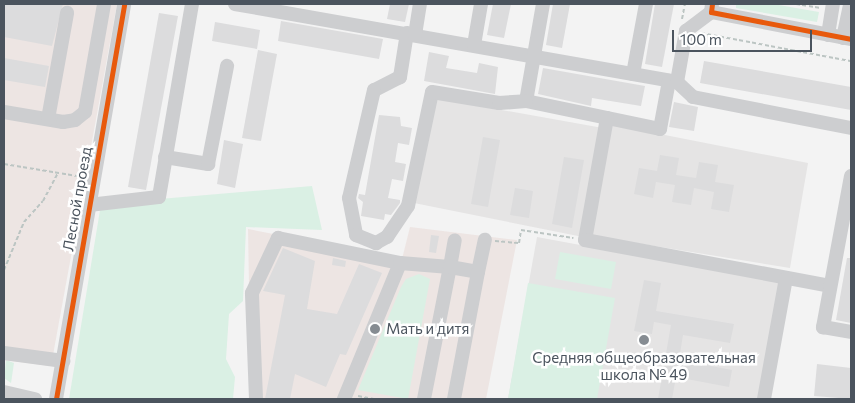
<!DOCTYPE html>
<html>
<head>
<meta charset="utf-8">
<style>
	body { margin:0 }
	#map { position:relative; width:855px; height:403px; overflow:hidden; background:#f3f3f3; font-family:Commissioner,sans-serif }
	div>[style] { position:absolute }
	.education>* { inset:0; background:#e5e4e4 }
	.medical>* { inset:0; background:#ede5e3 }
	.green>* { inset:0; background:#daf0e4 }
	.building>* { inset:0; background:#dcdcdd }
	.path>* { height:2px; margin-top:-1px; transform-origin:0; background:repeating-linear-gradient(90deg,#bcc5c3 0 4px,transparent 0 6.5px) }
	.minor>* { height:14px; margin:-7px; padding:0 7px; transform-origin:7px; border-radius:7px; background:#cdced0 }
	.cycleway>* { height:5px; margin:-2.5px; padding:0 2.5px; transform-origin:2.5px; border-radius:2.5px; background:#e8590c }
	.dots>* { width:14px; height:14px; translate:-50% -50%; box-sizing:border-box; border:2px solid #fff; border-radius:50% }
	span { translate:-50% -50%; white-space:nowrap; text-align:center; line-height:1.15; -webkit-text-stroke:5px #fff; paint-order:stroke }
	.street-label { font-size:15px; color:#4b545e }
	.poi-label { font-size:15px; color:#4b545e }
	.left { translate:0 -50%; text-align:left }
	.frame { position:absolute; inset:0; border:5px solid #4b545e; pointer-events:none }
	.scale { position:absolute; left:672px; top:30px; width:140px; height:22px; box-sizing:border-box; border:2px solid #4b545e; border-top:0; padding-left:6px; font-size:15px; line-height:18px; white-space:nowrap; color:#4b545e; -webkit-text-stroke:4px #fff; paint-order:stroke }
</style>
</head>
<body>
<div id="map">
	<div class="education">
		<div style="clip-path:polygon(435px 98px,603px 128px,583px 237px,414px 203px)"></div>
		<div style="clip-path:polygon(609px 124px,808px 163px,790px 268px,587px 235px)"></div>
		<div style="clip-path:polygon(537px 237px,780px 282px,758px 399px,508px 399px)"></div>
	</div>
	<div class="medical">
		<div style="clip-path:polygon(4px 4px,117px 4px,51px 366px,4px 360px)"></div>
		<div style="clip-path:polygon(410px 227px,517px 240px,486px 399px,251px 399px,248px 229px,402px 259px)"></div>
	</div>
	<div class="green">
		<div style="clip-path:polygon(736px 4px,773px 4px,819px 12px,817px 22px,736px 8px)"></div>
		<div style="clip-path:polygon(312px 186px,322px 230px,246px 227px,243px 301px,229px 314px,226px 359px,235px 377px,233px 399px,69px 399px,101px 204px)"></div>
		<div style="clip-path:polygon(560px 252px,616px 262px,611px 289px,555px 279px)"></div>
		<div style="clip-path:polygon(419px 274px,430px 279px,408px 399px,358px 390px,401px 287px,406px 279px)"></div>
		<div style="clip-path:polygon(528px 283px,615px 298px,597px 399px,508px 399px)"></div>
		<div style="clip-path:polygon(6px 360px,14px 363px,11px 383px,4px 378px)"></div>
	</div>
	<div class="building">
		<div style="clip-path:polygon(4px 4px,63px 4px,52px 46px,4px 37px)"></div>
		<div style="clip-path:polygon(390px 4px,409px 4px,405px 22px,387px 19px)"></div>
		<div style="clip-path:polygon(493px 4px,511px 4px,504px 38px,487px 35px)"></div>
		<div style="clip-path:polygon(553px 4px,570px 4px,562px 48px,546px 45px)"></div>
		<div style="clip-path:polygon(655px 4px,674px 4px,662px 67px,645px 64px)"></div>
		<div style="clip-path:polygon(159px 13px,178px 16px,146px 190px,128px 187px)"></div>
		<div style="clip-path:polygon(281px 21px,383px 39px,379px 59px,278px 41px)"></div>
		<div style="clip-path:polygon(215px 22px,260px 30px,257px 49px,212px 41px)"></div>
		<div style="clip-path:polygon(258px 50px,277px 54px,261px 141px,242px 138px)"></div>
		<div style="clip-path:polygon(429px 52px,449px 56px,446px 68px,477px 73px,479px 63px,498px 67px,495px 94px,424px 81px)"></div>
		<div style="clip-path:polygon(4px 58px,49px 66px,45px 87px,4px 80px)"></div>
		<div style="clip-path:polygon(704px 61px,851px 87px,851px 110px,700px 83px)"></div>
		<div style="clip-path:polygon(543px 68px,645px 86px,641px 106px,592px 98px,591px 106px,538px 94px)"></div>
		<div style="clip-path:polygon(674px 102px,698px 107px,694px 131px,669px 127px)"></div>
		<div style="clip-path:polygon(379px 115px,400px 117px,401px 126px,412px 128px,409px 145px,398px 143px,395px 162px,406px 164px,403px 181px,392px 179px,388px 198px,400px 200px,400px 203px,391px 215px,385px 214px,384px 220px,361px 216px,363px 202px,358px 198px,359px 194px,365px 195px)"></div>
		<div style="clip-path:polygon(483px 137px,500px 140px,488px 207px,471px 204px)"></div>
		<div style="clip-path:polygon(224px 140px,243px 144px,235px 188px,217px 184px)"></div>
		<div style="clip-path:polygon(660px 155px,679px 158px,676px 175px,696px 178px,699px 162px,718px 165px,715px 182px,734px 185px,729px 212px,711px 209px,714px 192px,694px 188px,691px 205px,672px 202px,675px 185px,656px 182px,653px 198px,634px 194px,639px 168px,657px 171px)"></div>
		<div style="clip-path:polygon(564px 157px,584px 160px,572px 228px,552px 224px)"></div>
		<div style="clip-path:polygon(515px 188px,533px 191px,529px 218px,510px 215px)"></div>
		<div style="clip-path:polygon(431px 235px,439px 236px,436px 253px,429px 252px)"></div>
		<div style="clip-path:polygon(283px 248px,315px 261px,307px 309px,337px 314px,359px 264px,382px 273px,346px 355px,340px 354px,326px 387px,295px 374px,290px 399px,265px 399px,285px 295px,263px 291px)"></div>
		<div style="clip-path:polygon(333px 258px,346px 261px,345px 267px,332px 265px)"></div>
		<div style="clip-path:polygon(847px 258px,851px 258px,851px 323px,836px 320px)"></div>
		<div style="clip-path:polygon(644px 280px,661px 283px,656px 311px,734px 324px,730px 343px,683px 335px,679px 360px,732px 370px,729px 387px,676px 377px,672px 399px,658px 399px,671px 325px,654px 322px,652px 334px,634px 331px)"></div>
		<div style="clip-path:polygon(817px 364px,851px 368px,851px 399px,814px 396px)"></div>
	</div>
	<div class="path">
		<div style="left:796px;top:4px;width:25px;rotate:9deg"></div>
		<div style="left:682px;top:19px;width:15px;rotate:-79deg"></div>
		<div style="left:701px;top:33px;width:153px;rotate:10.6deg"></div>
		<div style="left:4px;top:164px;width:74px;rotate:9.3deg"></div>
		<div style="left:495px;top:241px;width:24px;rotate:5deg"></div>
		<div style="left:519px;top:243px;width:13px;rotate:-81deg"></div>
		<div style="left:521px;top:230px;width:53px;rotate:8.7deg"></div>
		<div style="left:4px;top:270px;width:52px;rotate:-67.4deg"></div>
		<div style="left:24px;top:222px;width:28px;rotate:-48deg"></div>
		<div style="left:43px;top:201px;width:32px;rotate:-62deg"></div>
		<div style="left:358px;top:396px;width:16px;rotate:11deg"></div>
	</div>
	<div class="minor">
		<div style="left:235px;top:4px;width:449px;rotate:10deg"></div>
		<div style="left:677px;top:82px;width:52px;rotate:-80deg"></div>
		<div style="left:686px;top:31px;width:31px;rotate:-37deg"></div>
		<div style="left:711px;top:12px;width:8px;rotate:-83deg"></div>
		<div style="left:543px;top:4px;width:98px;rotate:99.9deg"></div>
		<div style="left:526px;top:101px;width:137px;rotate:11.8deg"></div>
		<div style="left:660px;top:129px;width:49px;rotate:-79.4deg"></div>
		<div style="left:711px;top:12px;width:143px;rotate:10.9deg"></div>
		<div style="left:407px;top:33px;width:45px;rotate:99deg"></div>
		<div style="left:400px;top:77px;width:29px;rotate:153deg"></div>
		<div style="left:374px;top:90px;width:111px;rotate:103deg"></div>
		<div style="left:349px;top:198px;width:38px;rotate:79deg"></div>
		<div style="left:356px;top:235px;width:22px;rotate:22deg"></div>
		<div style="left:376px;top:243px;width:13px;rotate:-29deg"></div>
		<div style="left:387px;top:237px;width:37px;rotate:-56deg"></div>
		<div style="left:408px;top:206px;width:116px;rotate:-78.1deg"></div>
		<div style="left:432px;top:92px;width:68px;rotate:9.3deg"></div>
		<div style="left:499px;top:103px;width:27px;rotate:-4deg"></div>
		<div style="left:415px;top:35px;width:31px;rotate:-81deg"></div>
		<div style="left:828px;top:35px;width:31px;rotate:-81deg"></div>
		<div style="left:843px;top:38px;width:35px;rotate:-78deg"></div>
		<div style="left:474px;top:45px;width:42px;rotate:-80.3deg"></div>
		<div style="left:633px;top:74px;width:71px;rotate:-79.5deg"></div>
		<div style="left:677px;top:82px;width:22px;rotate:43deg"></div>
		<div style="left:693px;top:97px;width:161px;rotate:11.1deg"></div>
		<div style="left:4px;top:112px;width:60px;rotate:9.6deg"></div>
		<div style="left:63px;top:122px;width:12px;rotate:-9deg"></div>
		<div style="left:75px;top:120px;width:13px;rotate:-39deg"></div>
		<div style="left:85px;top:112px;width:110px;rotate:-80deg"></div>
		<div style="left:607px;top:118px;width:124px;rotate:100.2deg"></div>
		<div style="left:585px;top:240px;width:249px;rotate:10.6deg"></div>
		<div style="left:48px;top:119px;width:108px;rotate:-79.8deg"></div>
		<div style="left:165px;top:157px;width:44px;rotate:9.2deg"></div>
		<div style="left:208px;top:164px;width:100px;rotate:-79deg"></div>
		<div style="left:851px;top:176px;width:154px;rotate:100.5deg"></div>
		<div style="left:823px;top:327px;width:28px;rotate:10deg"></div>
		<div style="left:89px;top:205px;width:70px;rotate:-6.5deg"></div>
		<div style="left:159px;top:197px;width:196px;rotate:-80.3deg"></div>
		<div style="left:478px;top:272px;width:33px;rotate:-78deg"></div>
		<div style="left:4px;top:353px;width:60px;rotate:7.7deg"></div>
		<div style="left:4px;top:392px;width:32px;rotate:13deg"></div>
		<div style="left:56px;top:399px;width:401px;rotate:-80.2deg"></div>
		<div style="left:256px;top:399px;width:106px;rotate:-92.2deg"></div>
		<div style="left:252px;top:293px;width:61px;rotate:-64.7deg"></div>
		<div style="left:278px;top:238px;width:125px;rotate:11.6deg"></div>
		<div style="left:344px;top:399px;width:147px;rotate:-67.6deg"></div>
		<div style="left:400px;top:263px;width:50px;rotate:4.6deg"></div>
		<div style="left:450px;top:267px;width:27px;rotate:-80deg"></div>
		<div style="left:424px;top:399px;width:135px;rotate:-78.9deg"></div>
		<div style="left:450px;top:267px;width:28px;rotate:10deg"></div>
		<div style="left:478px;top:272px;width:129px;rotate:100.7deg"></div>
		<div style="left:764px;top:399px;width:123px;rotate:-79.7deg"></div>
	</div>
	<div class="cycleway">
		<div style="left:712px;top:4px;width:8px;rotate:97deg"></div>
		<div style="left:711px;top:12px;width:143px;rotate:10.9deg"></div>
		<div style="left:56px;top:399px;width:401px;rotate:-80.2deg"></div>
	</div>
	<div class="dots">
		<div style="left:375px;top:329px;background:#868c92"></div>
		<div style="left:644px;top:340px;background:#868c92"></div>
	</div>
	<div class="street-label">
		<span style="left:77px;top:199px;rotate:-80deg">Лесной проезд</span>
	</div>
	<div class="poi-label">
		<span class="left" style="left:386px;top:329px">Мать и дитя</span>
		<span style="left:644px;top:366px">Средняя общеобразовательная<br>школа № 49</span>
	</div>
	<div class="frame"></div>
	<div class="scale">100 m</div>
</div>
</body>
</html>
